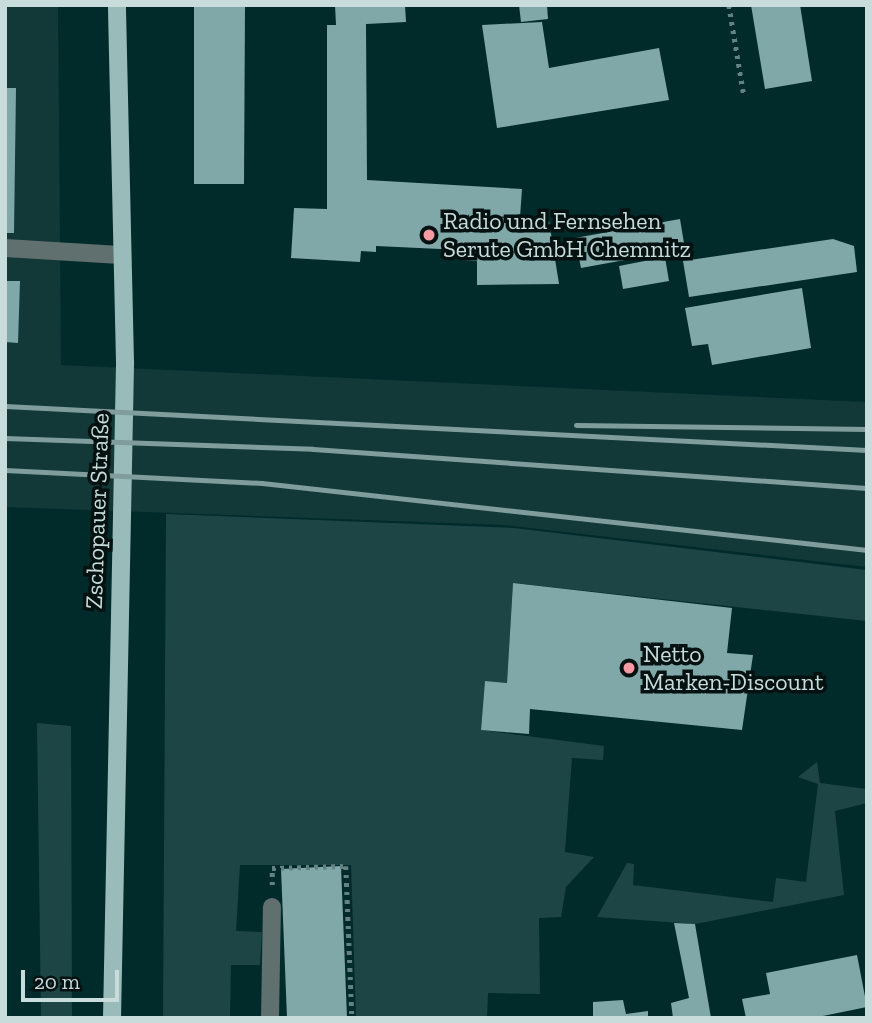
<!DOCTYPE html>
<html>
<head>
<meta charset="utf-8">
<style>
	body { margin:0 }
	#map { position:relative; width:872px; height:1023px; overflow:hidden; background:#012b2b; font-family:"Zilla Slab",serif }
	div>[style] { position:absolute }
	.built>* { inset:0; background:#123838 }
	.green>* { inset:0; background:#1d4545 }
	.building>* { inset:0; background:#80a8a8 }
	.path>* { height:4.5px; margin-top:-2.25px; transform-origin:0; background:repeating-linear-gradient(90deg,#638282 0 3.5px,transparent 0 8.5px) }
	.minor>* { height:18px; margin:-9px; padding:0 9px; transform-origin:9px; border-radius:9px; background:#5f706f }
	.major>* { height:18px; margin:-9px; padding:0 9px; transform-origin:9px; border-radius:9px; background:#99bcbb }
	.rail>* { height:5px; margin:-2.5px; padding:0 2.5px; transform-origin:2.5px; border-radius:2.5px; background:#809c9c }
	.dots>* { width:19px; height:19px; translate:-50% -50%; box-sizing:border-box; border:4px solid #031111; border-radius:50% }
	span { translate:-50% -50%; white-space:nowrap; text-align:center; line-height:1.15; -webkit-text-stroke:7px #031111; paint-order:stroke }
	.poi-label { font-size:24px; color:#c8dcdc }
	.left { translate:0 -50%; text-align:left }
	.street-label { font-size:24px; color:#c8dcdc }
	.frame { position:absolute; inset:0; border:7px solid #c8dcdc; pointer-events:none }
	.scale { position:absolute; left:21px; top:970px; width:98px; height:32px; box-sizing:border-box; border:4px solid #c8dcdc; border-top:0; padding-left:9px; font-size:21px; line-height:24px; white-space:nowrap; color:#c8dcdc; -webkit-text-stroke:5px #031111; paint-order:stroke }
</style>
</head>
<body>
<div id="map">
	<div class="built">
		<div style="clip-path:polygon(5px 5px,58px 5px,61px 365px,867px 402px,867px 567px,503px 525px,5px 507px)"></div>
	</div>
	<div class="green">
		<div style="clip-path:polygon(166px 514px,514px 528px,867px 570px,867px 621px,513px 583px,507px 683px,485px 681px,481px 730px,604px 746px,603px 760px,572px 758px,565px 852px,594px 857px,566px 887px,561px 917px,539px 918px,540px 994px,488px 993px,487px 1018px,356px 1018px,351px 865px,240px 865px,236px 931px,262px 932px,260px 965px,231px 965px,230px 1018px,163px 1018px)"></div>
		<div style="clip-path:polygon(37px 723px,71px 726px,72px 1018px,41px 1018px)"></div>
		<div style="clip-path:polygon(817px 762px,820px 783px,867px 789px,867px 803px,835px 811px,844px 895px,695px 924px,597px 917px,627px 863px,634px 864px,633px 885px,773px 902px,776px 878px,806px 882px,818px 784px,798px 777px)"></div>
	</div>
	<div class="building">
		<div style="clip-path:polygon(194px 5px,245px 5px,244px 184px,194px 184px)"></div>
		<div style="clip-path:polygon(335px 5px,405px 5px,406px 22px,366px 24px,367px 180px,522px 189px,520px 217px,470px 216px,549px 221px,559px 284px,477px 285px,477px 261px,462px 260px,462px 250px,376px 246px,376px 252px,361px 251px,360px 262px,291px 258px,294px 208px,327px 209px,327px 25px,336px 25px)"></div>
		<div style="clip-path:polygon(519px 5px,547px 5px,548px 19px,521px 22px)"></div>
		<div style="clip-path:polygon(751px 5px,800px 5px,812px 81px,765px 89px)"></div>
		<div style="clip-path:polygon(542px 22px,549px 68px,659px 48px,669px 100px,497px 128px,482px 25px)"></div>
		<div style="clip-path:polygon(5px 88px,16px 88px,14px 233px,5px 233px)"></div>
		<div style="clip-path:polygon(680px 219px,685px 249px,581px 268px,575px 238px)"></div>
		<div style="clip-path:polygon(833px 239px,854px 246px,857px 272px,689px 297px,683px 261px)"></div>
		<div style="clip-path:polygon(665px 257px,669px 281px,623px 289px,619px 266px)"></div>
		<div style="clip-path:polygon(5px 281px,20px 281px,18px 343px,5px 342px)"></div>
		<div style="clip-path:polygon(802px 288px,811px 348px,712px 365px,708px 344px,692px 346px,685px 308px)"></div>
		<div style="clip-path:polygon(513px 583px,732px 608px,727px 653px,753px 655px,742px 730px,530px 709px,529px 734px,481px 730px,485px 681px,507px 683px)"></div>
		<div style="clip-path:polygon(341px 866px,347px 1018px,287px 1018px,281px 869px)"></div>
		<div style="clip-path:polygon(674px 923px,695px 924px,711px 1018px,673px 1018px,671px 1003px,689px 998px)"></div>
		<div style="clip-path:polygon(857px 955px,867px 1007px,813px 1018px,746px 1018px,742px 999px,770px 994px,766px 973px)"></div>
		<div style="clip-path:polygon(623px 1000px,626px 1014px,648px 1011px,648px 1018px,593px 1018px,593px 1002px)"></div>
	</div>
	<div class="path">
		<div style="left:729px;top:5px;width:92px;rotate:80.6deg"></div>
		<div style="left:272px;top:885px;width:17px;rotate:-90deg"></div>
		<div style="left:272px;top:868px;width:74px;rotate:-1.5deg"></div>
		<div style="left:346px;top:866px;width:152px;rotate:87.7deg"></div>
	</div>
	<div class="minor">
		<div style="left:5px;top:248px;width:115px;rotate:3.5deg"></div>
		<div style="left:270px;top:1018px;width:111px;rotate:-89deg"></div>
	</div>
	<div class="major">
		<div style="left:112px;top:1018px;width:656px;rotate:-88.86deg"></div>
		<div style="left:125px;top:362px;width:357px;rotate:-91.3deg"></div>
	</div>
	<div class="rail">
		<div style="left:5px;top:406px;width:863px;rotate:2.92deg"></div>
		<div style="left:576px;top:425px;width:291px;rotate:0.8deg"></div>
		<div style="left:5px;top:438px;width:308px;rotate:2deg"></div>
		<div style="left:313px;top:449px;width:555px;rotate:4.03deg"></div>
		<div style="left:5px;top:470px;width:257px;rotate:2.9deg"></div>
		<div style="left:262px;top:483px;width:609px;rotate:6.32deg"></div>
	</div>
	<div class="dots">
		<div style="left:429px;top:235px;background:#f49aa2"></div>
		<div style="left:629px;top:668px;background:#f49aa2"></div>
	</div>
	<div class="poi-label">
		<span class="left" style="left:443px;top:235px">Radio und Fernsehen<br>Serute GmbH Chemnitz</span>
		<span class="left" style="left:643px;top:668px">Netto<br>Marken-Discount</span>
	</div>
	<div class="street-label">
		<span style="left:97px;top:511px;rotate:-88deg">Zschopauer Straße</span>
	</div>
	<div class="frame"></div>
	<div class="scale">20 m</div>
</div>
</body>
</html>
